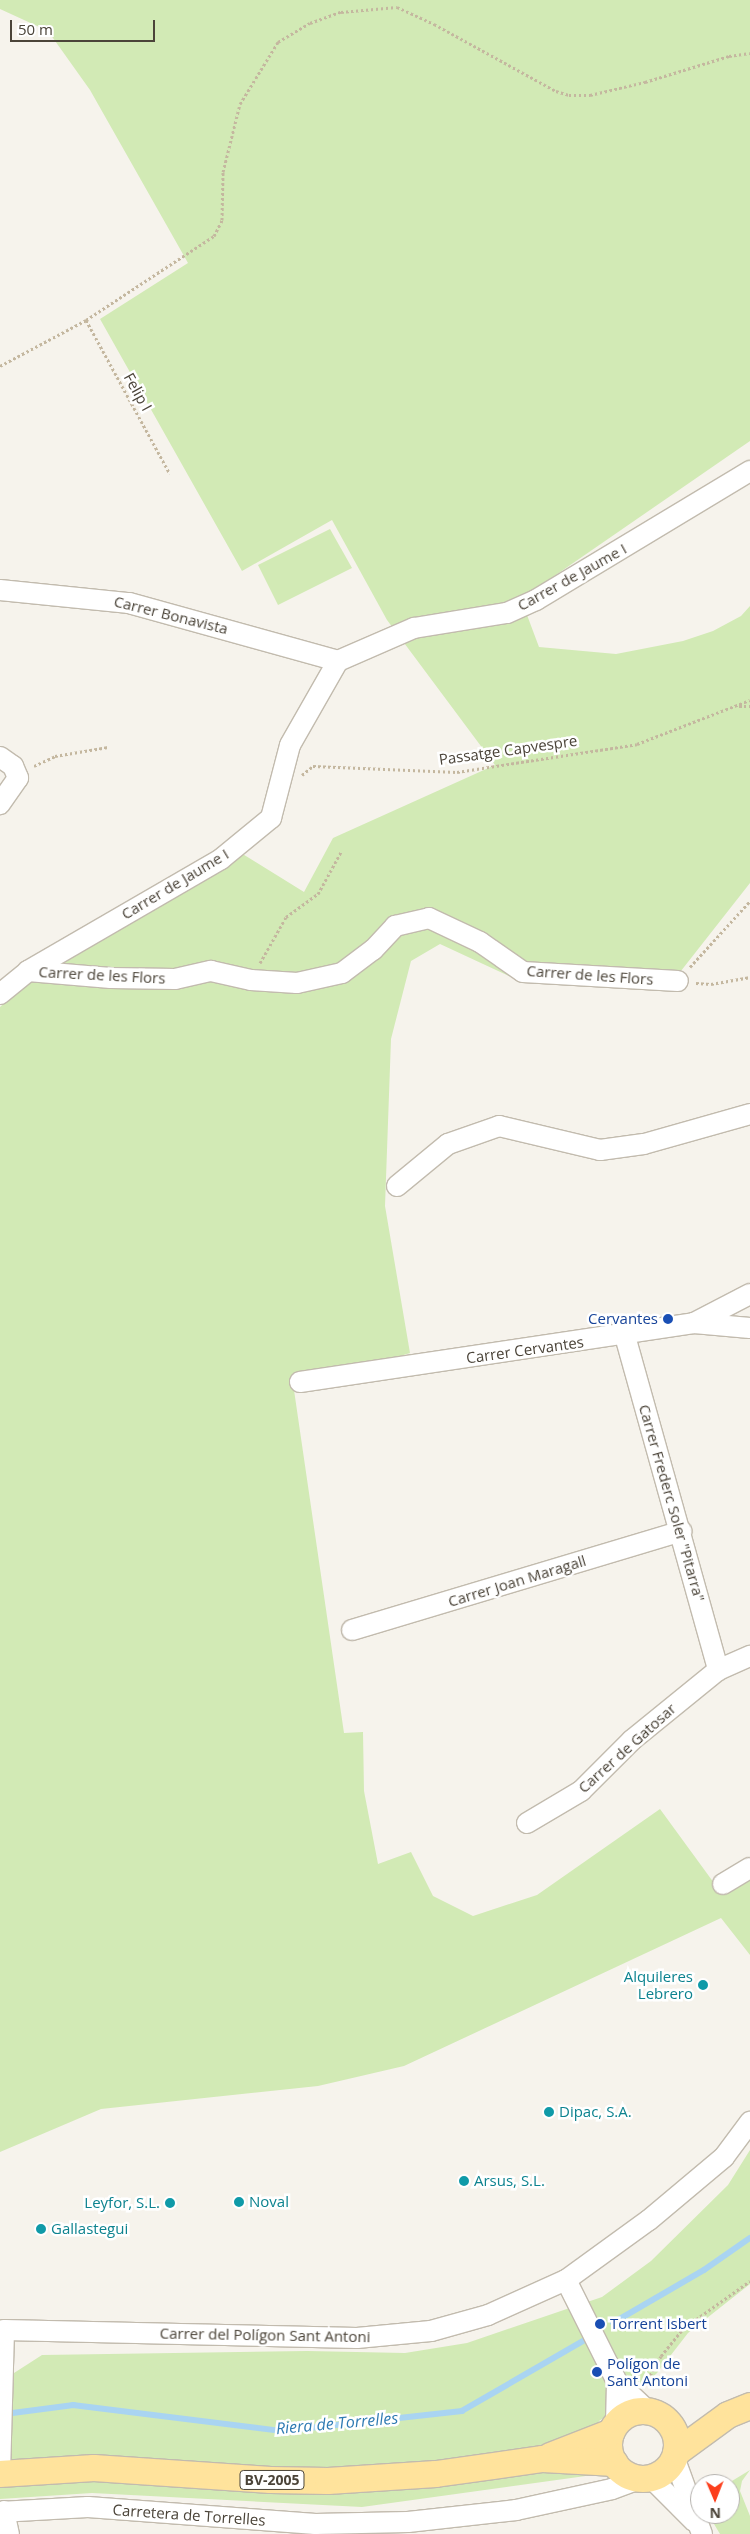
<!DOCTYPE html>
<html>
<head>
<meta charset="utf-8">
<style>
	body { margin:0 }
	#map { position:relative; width:750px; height:2534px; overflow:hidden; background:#f6f3ec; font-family:"Open Sans",sans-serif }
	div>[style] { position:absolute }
	.green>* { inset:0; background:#d2eab5 }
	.stream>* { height:5.5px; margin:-2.75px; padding:0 2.75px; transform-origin:2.75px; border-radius:2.75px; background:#a9d4f2 }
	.path>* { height:3px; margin-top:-1.5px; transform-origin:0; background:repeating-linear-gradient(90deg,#c4b79f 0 2.5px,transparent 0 5px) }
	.roads { filter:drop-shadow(1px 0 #c2bbae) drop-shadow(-1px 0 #c2bbae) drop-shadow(0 1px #c2bbae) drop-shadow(0 -1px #c2bbae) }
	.minor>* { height:20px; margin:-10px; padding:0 10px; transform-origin:10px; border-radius:10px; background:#fff }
	.major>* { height:26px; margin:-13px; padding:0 13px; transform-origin:13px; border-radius:13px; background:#ffe39c }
	.major>.ring { margin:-13px; padding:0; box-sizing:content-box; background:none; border:26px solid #ffe39c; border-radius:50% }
	.dots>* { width:14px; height:14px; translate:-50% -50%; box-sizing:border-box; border:2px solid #fff; border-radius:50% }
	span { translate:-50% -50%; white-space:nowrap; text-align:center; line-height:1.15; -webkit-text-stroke:5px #fff; paint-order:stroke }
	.shield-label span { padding:1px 4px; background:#fff; border:1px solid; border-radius:4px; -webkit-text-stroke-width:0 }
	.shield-label { font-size:14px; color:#4b4439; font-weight:700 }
	.street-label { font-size:15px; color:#4b4439 }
	.transit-label { font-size:15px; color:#164399 }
	.right { translate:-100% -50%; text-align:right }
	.left { translate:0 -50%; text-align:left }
	.culture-label { font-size:15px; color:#0d838f }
	.water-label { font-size:16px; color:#2e7ab2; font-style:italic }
	.north { position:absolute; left:690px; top:2474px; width:50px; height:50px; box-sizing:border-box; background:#fff; border:1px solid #b7b4b0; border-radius:50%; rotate:179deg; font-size:14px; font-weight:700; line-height:20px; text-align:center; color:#4b4439 }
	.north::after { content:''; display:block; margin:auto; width:18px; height:22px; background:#fc3f1d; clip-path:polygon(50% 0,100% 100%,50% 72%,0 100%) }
	.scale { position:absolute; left:10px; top:20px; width:145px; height:22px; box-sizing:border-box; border:2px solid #4b4439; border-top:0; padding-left:6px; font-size:15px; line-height:18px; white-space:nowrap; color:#4b4439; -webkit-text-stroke:4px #fff; paint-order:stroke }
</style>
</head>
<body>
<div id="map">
	<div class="green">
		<div style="clip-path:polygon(0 0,750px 0,750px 441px,521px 599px,539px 647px,616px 654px,683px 641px,713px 631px,741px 616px,750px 606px,750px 883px,666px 990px,520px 981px,440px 944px,411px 961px,391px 1039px,385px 1206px,410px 1353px,294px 1390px,344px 1733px,363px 1732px,364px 1791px,378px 1864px,411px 1852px,433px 1896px,473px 1916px,537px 1895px,660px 1809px,722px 1894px,750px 1880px,750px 1955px,721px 1918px,404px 2066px,318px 2086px,101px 2109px,0 2152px,0 1007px,25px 984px,241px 853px,304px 892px,333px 838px,495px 765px,387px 620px,332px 520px,242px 571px,100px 319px,188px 263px,90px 90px,48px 31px,0 9px)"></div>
		<div style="clip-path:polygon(330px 529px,352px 568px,278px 605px,258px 565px)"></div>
		<div style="clip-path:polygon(750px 2150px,750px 2284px,688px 2333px,657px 2373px,625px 2403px,599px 2421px,592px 2449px,600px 2474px,362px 2507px,92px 2493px,0 2499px,0 2382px,42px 2355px,307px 2351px,405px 2353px,467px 2343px,602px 2297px,651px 2261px,728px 2185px)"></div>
		<div style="clip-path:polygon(750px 2470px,742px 2481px,740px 2491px,750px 2516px,750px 2534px,720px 2534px,708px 2514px,730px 2514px,730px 2484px,727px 2484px)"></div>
	</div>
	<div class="stream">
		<div style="left:613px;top:2323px;width:105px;rotate:-30.2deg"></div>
		<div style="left:704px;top:2270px;width:56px;rotate:-34.8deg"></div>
		<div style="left:5px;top:2414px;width:69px;rotate:-7.5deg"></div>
		<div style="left:73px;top:2405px;width:211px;rotate:7.1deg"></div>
		<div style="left:282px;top:2431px;width:181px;rotate:-6.3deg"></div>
		<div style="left:462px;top:2411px;width:148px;rotate:-30deg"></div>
	</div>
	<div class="path">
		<div style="left:86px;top:320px;width:175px;rotate:61.4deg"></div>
		<div style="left:0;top:366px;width:98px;rotate:-28.1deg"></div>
		<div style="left:86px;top:320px;width:153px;rotate:-33.3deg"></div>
		<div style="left:214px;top:236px;width:18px;rotate:-63deg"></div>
		<div style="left:222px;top:220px;width:48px;rotate:-88.8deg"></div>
		<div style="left:223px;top:172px;width:70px;rotate:-76deg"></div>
		<div style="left:240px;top:104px;width:73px;rotate:-58.5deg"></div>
		<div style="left:278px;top:42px;width:37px;rotate:-31deg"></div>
		<div style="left:310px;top:23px;width:33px;rotate:-20deg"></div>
		<div style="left:341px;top:12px;width:56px;rotate:-5.1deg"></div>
		<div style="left:397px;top:7px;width:41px;rotate:24.7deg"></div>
		<div style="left:434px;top:24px;width:139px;rotate:28.8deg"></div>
		<div style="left:556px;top:91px;width:14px;rotate:17deg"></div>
		<div style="left:569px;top:95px;width:21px"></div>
		<div style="left:590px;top:95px;width:57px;rotate:-13.3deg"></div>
		<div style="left:645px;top:82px;width:88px;rotate:-17.2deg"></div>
		<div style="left:729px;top:56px;width:21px;rotate:-8deg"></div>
		<div style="left:739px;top:706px;width:11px"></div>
		<div style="left:34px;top:766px;width:23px;rotate:-25deg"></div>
		<div style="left:55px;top:756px;width:54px;rotate:-9.6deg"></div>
		<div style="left:302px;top:775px;width:14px;rotate:-39deg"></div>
		<div style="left:313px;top:766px;width:144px;rotate:2.4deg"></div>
		<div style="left:457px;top:772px;width:182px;rotate:-8.8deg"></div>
		<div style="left:637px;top:744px;width:121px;rotate:-21.3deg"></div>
		<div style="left:260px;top:963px;width:53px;rotate:-60.5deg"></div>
		<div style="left:286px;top:917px;width:39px;rotate:-36deg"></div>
		<div style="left:318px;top:894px;width:48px;rotate:-61.3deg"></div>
		<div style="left:690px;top:967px;width:89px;rotate:-47.7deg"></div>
		<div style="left:696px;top:983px;width:15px;rotate:4deg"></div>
		<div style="left:711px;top:984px;width:40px;rotate:-10deg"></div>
		<div style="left:645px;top:2384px;width:32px;rotate:-60deg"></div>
		<div style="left:661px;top:2356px;width:36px;rotate:-51deg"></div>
		<div style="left:684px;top:2328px;width:81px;rotate:-35.5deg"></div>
	</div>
	<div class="roads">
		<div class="minor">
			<div style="left:0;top:590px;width:130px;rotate:5.8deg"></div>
			<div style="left:129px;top:603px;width:217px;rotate:15.5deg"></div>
			<div style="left:0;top:757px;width:16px;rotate:35deg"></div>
			<div style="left:13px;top:766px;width:13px;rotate:67deg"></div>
			<div style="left:18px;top:778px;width:32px;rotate:125deg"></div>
			<div style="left:28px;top:971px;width:83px;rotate:4.8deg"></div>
			<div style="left:111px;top:978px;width:64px;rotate:0.9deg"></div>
			<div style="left:175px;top:979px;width:37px;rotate:-13deg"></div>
			<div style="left:211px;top:971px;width:41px;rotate:12.7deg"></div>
			<div style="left:251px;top:980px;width:46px;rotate:3.7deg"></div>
			<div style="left:297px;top:983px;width:46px;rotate:-12.5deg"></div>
			<div style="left:342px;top:973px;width:39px;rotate:-37deg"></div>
			<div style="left:373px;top:950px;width:33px;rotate:-47deg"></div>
			<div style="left:395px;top:926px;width:35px;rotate:-13deg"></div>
			<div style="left:429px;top:918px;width:56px;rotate:25.2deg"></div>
			<div style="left:480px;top:942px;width:52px;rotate:34.9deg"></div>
			<div style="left:523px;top:972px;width:155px;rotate:3.3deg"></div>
			<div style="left:0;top:994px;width:36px;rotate:-39deg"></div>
			<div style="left:28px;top:971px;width:223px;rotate:-30.1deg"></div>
			<div style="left:221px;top:859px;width:65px;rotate:-39.4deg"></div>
			<div style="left:271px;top:818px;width:75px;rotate:-75.4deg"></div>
			<div style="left:290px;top:745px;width:97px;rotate:-60.3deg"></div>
			<div style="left:338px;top:661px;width:83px;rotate:-23.5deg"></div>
			<div style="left:414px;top:628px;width:94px;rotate:-9.2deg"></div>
			<div style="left:507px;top:613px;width:32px;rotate:-24deg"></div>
			<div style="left:536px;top:600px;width:250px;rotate:-31.1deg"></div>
			<div style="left:397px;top:1186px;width:66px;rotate:-39.5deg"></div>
			<div style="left:448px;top:1144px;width:54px;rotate:-19.4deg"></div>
			<div style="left:499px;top:1126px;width:104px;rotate:13.4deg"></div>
			<div style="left:600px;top:1150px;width:44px;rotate:-7.8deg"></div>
			<div style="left:644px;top:1144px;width:110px;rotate:-15.8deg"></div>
			<div style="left:694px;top:1323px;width:63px;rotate:-27.4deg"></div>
			<div style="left:625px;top:1336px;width:347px;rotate:74.4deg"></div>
			<div style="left:300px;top:1382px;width:398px;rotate:-8.5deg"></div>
			<div style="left:694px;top:1323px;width:56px;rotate:5.1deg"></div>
			<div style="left:352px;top:1630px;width:344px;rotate:-16.7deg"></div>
			<div style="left:527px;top:1823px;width:63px;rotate:-30.7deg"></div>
			<div style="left:581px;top:1791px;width:72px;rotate:-45deg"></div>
			<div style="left:632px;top:1740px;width:111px;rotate:-39.1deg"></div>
			<div style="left:718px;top:1670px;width:35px;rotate:-24deg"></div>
			<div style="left:723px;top:1884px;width:31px;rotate:-31deg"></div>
			<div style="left:566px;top:2280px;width:114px;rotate:63.4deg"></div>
			<div style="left:617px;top:2382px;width:44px;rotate:43.2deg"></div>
			<div style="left:616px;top:2424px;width:42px;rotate:-88.6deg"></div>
			<div style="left:674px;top:2457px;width:82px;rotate:70deg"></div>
			<div style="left:0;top:2474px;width:144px;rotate:-88.4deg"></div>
			<div style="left:4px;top:2330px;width:353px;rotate:1.3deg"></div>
			<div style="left:357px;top:2338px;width:74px;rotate:-5.4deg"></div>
			<div style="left:431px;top:2331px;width:59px;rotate:-15.7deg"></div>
			<div style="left:488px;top:2315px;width:85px;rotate:-24.2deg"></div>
			<div style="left:566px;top:2280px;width:102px;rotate:-35.9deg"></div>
			<div style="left:649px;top:2220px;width:98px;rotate:-40deg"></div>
			<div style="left:724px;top:2157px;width:44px;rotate:-53.4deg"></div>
			<div style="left:651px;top:2478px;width:61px;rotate:45deg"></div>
			<div style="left:4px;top:2511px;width:24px;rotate:78deg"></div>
			<div style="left:0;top:2512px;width:88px;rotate:-3.3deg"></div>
			<div style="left:88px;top:2507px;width:228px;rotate:4.3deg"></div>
			<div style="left:315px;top:2524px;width:93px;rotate:-1.2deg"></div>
			<div style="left:408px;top:2522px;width:109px;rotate:-6.3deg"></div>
			<div style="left:516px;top:2510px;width:98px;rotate:-12.3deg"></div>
			<div style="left:612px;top:2489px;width:33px;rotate:-20deg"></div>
		</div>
		<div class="major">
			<div class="ring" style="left:609px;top:2411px;width:42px;height:42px"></div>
			<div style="left:676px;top:2453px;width:64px;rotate:-36.2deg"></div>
			<div style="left:728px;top:2415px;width:24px;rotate:-22deg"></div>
			<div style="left:550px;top:2456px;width:66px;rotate:-21.2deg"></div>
			<div style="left:0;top:2474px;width:94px;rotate:-3.7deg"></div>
			<div style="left:94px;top:2468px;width:177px;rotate:3.9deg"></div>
			<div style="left:271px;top:2480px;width:57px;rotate:1deg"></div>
			<div style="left:328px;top:2481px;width:108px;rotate:-3.7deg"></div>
			<div style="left:436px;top:2474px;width:108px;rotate:-8deg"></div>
			<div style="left:543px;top:2459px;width:72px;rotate:3.2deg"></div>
		</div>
	</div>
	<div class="dots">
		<div style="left:668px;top:1319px;background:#1a4fb4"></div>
		<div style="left:703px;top:1985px;background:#0f9aa8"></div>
		<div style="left:549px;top:2112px;background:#0f9aa8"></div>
		<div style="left:464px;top:2181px;background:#0f9aa8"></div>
		<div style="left:239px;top:2202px;background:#0f9aa8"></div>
		<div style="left:170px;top:2203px;background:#0f9aa8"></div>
		<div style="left:41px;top:2229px;background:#0f9aa8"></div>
		<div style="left:600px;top:2324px;background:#1a4fb4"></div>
		<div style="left:597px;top:2372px;background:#1a4fb4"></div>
	</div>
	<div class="shield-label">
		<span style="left:272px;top:2480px">BV-2005</span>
	</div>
	<div class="street-label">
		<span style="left:138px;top:392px;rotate:61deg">Felip I</span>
		<span style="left:572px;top:577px;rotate:-29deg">Carrer de Jaume I</span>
		<span style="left:171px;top:615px;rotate:14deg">Carrer Bonavista</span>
		<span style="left:508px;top:750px;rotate:-8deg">Passatge Capvespre</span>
		<span style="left:175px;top:884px;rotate:-31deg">Carrer de Jaume I</span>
		<span style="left:102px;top:975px;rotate:3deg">Carrer de les Flors</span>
		<span style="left:590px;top:975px;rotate:4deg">Carrer de les Flors</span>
		<span style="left:525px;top:1350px;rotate:-8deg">Carrer Cervantes</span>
		<span style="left:672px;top:1503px;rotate:74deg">Carrer Frederc Soler "Pitarra"</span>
		<span style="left:517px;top:1581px;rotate:-17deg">Carrer Joan Maragall</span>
		<span style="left:627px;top:1748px;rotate:-42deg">Carrer de Gatosar</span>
		<span style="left:265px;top:2335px;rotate:1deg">Carrer del Polígon Sant Antoni</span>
		<span style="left:189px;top:2515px;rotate:4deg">Carretera de Torrelles</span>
	</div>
	<div class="transit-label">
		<span class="right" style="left:658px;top:1319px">Cervantes</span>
		<span class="left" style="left:610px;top:2324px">Torrent Isbert</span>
		<span class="left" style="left:607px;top:2372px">Polígon de<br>Sant Antoni</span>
	</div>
	<div class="culture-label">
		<span class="right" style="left:693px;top:1985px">Alquileres<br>Lebrero</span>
		<span class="left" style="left:559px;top:2112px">Dipac, S.A.</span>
		<span class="left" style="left:474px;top:2181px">Arsus, S.L.</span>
		<span class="left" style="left:249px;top:2202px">Noval</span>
		<span class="right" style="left:160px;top:2203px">Leyfor, S.L.</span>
		<span class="left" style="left:51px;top:2229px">Gallastegui</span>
	</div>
	<div class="water-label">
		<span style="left:337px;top:2423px;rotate:-5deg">Riera de Torrelles</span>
	</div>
	<div class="north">N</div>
	<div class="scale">50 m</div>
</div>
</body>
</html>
